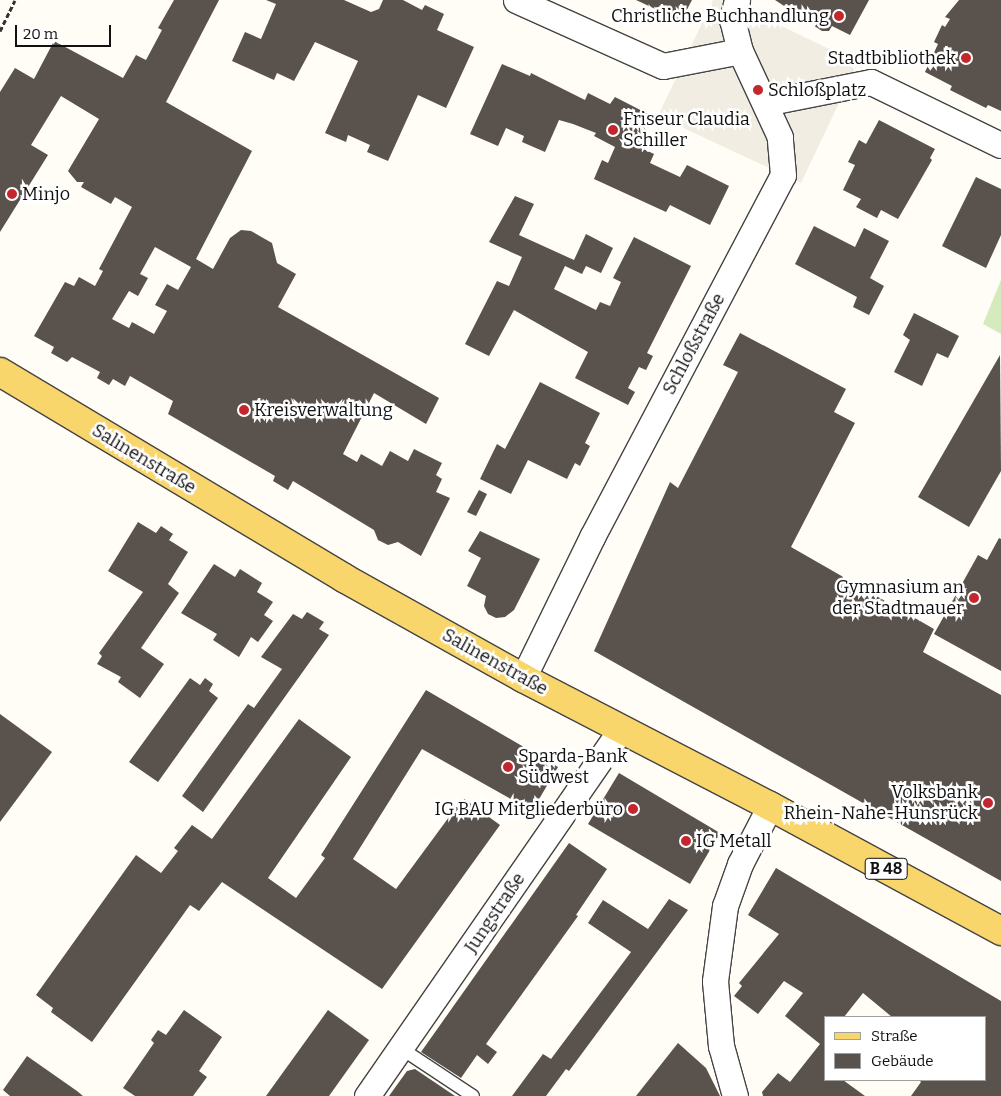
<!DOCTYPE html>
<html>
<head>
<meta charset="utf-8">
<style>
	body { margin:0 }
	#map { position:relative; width:1001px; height:1096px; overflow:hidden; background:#fffdf5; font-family:Bitter,serif }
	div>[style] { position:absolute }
	.green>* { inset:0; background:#d5ebbd }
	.plaza>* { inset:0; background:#f1ede2 }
	.building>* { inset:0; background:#5a524d }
	.path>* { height:3px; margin-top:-1.5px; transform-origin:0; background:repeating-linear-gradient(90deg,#333 0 5px,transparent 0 7.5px) }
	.roads { filter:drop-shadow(1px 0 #444) drop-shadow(-1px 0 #444) drop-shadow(0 1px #444) drop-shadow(0 -1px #444) }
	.lane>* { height:12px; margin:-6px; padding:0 6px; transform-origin:6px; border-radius:6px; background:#fff }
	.street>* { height:25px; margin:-12.5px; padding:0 12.5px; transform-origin:12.5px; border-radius:12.5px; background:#fff }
	.primary>* { height:28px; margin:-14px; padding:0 14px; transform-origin:14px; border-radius:14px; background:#f9d66b }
	.dots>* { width:14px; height:14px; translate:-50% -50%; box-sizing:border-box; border:2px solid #fff; border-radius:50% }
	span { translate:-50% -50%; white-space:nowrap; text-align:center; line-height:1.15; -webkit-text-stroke:5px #fff; paint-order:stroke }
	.shield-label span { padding:1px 4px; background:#fff; border:1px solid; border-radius:4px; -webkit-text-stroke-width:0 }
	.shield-label { font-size:16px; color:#111; font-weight:700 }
	.poi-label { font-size:18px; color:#111 }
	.right { translate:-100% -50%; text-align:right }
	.left { translate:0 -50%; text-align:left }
	.street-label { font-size:18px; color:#111 }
	.legend { position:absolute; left:824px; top:1016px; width:162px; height:65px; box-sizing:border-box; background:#fff; border:1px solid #a0a0a0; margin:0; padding:6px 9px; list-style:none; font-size:15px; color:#111 }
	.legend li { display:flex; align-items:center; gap:10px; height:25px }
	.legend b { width:25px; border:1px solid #a0a0a0 }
	.scale { position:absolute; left:15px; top:25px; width:96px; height:22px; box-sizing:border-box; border:2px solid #111; border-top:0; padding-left:6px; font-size:15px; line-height:18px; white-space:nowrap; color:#111; -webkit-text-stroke:4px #fff; paint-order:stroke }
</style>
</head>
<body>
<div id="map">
	<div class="green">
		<div style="clip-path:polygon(1001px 280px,1001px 334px,983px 324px)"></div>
	</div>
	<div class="plaza">
		<div style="clip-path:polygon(713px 0,728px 0,858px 63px,801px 183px,658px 116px)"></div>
	</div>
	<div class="building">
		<div style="clip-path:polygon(evenodd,174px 0,219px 0,166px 102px,252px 151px,196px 259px,213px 269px,230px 238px,241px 230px,251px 231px,272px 243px,277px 263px,296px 274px,278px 307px,439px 398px,426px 424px,374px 393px,343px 454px,357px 462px,361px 454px,382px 466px,390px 451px,408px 461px,414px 449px,442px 463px,436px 475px,442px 479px,436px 492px,450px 498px,421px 556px,398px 542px,388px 545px,378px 540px,374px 530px,293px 481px,288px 490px,273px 481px,275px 476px,168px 414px,173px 401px,130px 376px,125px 386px,113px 379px,109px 385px,97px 378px,100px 372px,72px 357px,67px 362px,51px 353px,54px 347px,34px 336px,65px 282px,74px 286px,79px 277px,95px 286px,103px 271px,99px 269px,132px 207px,115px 197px,111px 204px,81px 187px,84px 182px,77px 182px,68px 171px,99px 119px,61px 96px,31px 145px,48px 155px,0 232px,0 92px,15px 68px,34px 79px,54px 41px,123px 78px,136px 55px,146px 60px,162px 30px,158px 28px,174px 0,155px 247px,191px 267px,178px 290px,167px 284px,155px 305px,167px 311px,154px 334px,132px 322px,129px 328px,112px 319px,129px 291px,138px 296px,148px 278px,140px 274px,155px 247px)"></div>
		<div style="clip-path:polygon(266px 0,344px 0,371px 12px,379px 9px,383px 0,403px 0,422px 10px,425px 5px,444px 14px,437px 30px,474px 47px,446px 108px,418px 95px,388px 161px,367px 152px,370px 145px,348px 135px,346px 142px,325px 133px,358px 61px,315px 42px,294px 81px,277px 73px,274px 80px,232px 61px,245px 32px,261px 39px,276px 4px)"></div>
		<div style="clip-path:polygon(636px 0,692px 0,681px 21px)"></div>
		<div style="clip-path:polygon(775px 0,869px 0,850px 35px,832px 26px,829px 31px,822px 31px)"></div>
		<div style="clip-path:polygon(959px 0,1001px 0,1001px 111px,988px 105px,986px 108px,950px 90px,952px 86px,925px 72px,938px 44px,934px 42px,942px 25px,945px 27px,950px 19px,945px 17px)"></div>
		<div style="clip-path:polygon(502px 64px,530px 76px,531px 73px,585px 100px,588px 93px,610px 104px,615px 97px,652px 116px,637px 146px,654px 154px,650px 163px,680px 177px,687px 165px,729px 186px,710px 225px,670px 205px,666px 212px,594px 179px,602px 160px,608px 163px,615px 147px,594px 136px,596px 133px,573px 124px,559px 120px,545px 152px,522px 142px,524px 136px,506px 128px,498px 146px,470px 134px)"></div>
		<div style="clip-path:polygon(879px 120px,935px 149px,930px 158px,932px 160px,898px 219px,881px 210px,877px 218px,856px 207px,861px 199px,843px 190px,855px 165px,848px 162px,859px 140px,866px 144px)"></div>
		<div style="clip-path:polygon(976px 177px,1001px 189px,1001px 235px,986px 268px,942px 246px)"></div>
		<div style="clip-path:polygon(515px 196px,534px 204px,519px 235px,574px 260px,586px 234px,613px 248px,601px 273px,586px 266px,582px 274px,565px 266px,554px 289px,596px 310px,600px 302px,610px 306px,621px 282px,613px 278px,634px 237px,691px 266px,647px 353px,653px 356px,646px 370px,639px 367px,628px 388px,635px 392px,628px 405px,575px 378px,588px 352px,514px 310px,489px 356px,465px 344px,497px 281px,509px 286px,522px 257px,489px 242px)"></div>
		<div style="clip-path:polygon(814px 226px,855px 247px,864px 228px,889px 241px,870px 278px,884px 286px,869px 315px,853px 307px,857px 297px,795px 264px)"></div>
		<div style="clip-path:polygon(914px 313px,959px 336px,948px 358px,937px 353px,922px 386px,894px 372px,910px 340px,903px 335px)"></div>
		<div style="clip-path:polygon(740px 333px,846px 389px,834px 412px,855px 423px,791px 547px,934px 629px,923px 652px,1001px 695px,1001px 881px,594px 651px,670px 482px,678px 488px,738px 372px,723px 365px)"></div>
		<div style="clip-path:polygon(1000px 355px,1001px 471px,969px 527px,918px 497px)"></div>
		<div style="clip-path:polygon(540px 382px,600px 413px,585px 443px,590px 446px,580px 466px,575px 463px,567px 479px,528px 460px,511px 494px,480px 479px,497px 444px,505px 449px)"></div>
		<div style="clip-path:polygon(479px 490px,487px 494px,476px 516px,467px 512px)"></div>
		<div style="clip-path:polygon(138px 522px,156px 533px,161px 526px,173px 534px,169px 540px,188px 552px,168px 584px,179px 593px,141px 648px,164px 664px,140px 698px,118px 682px,121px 677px,97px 664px,102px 656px,99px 653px,143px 592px,108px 571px)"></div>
		<div style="clip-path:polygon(480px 531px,540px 559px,514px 610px,505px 617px,496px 618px,488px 614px,484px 606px,486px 596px,467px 586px,481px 558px,468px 551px)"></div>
		<div style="clip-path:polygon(999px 538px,1001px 539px,1001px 671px,934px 634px,978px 555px,987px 560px)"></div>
		<div style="clip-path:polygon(214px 564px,235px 577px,240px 569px,262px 583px,257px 592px,273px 602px,264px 615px,273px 621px,258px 642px,251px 637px,239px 657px,213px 640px,217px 634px,181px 613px)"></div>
		<div style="clip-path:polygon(307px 612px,324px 622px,319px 629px,329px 635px,203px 812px,182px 796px,248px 704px,254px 708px,282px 669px,261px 657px,293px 614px,302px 619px)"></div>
		<div style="clip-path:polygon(190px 678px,200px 685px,205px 678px,213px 684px,209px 691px,218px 698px,158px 782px,129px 762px)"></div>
		<div style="clip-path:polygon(426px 690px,558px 767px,532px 811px,422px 749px,353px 859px,396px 889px,463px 798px,500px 825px,382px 989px,222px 882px,199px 911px,190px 905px,92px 1042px,51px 1012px,53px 1008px,36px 995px,136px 855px,161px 873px,178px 851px,174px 848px,192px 825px,212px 839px,299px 719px,351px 757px,268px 878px,296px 898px,325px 858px,321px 855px)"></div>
		<div style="clip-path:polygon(0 714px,52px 752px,0 822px)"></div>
		<div style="clip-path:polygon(619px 773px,720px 833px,690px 884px,588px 824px)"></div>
		<div style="clip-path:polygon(569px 843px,607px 869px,576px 915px,578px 916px,486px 1044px,497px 1052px,488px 1064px,477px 1055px,461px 1078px,421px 1052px)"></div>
		<div style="clip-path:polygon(776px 868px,1001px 1001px,1001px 1096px,911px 1096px,921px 1082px,919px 1080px,985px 1080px,985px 1017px,892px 1017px,863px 993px,844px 1017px,825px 1017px,825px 1080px,843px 1080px,865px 1096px,763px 1096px,762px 1092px,778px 1073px,790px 1082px,820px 1044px,785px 1016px,803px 993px,784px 981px,758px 1014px,734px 996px,742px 986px,739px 983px,779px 934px,748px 915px)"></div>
		<div style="clip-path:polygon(669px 899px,688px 910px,569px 1071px,566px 1069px,546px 1096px,512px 1096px,543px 1054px,551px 1059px,631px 952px,588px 923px,603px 900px,648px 929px)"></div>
		<div style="clip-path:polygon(184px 1010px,222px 1037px,199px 1071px,207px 1077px,193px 1096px,135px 1096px,123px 1088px,154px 1043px,151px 1040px,158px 1030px,166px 1035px)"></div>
		<div style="clip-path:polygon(328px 1010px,369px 1040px,329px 1096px,266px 1096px)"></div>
		<div style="clip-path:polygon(678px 1043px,706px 1068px,720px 1096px,636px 1096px)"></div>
		<div style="clip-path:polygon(27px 1056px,77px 1091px,83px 1096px,10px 1096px,3px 1090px)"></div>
		<div style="clip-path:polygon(415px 1069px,455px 1096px,389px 1096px,407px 1071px)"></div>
	</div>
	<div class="path">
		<div style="left:0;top:31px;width:34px;rotate:-64deg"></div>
	</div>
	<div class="roads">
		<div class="lane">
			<div style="left:402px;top:1049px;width:85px;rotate:33.5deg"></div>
		</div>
		<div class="street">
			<div style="left:516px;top:0;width:161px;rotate:24.2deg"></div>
			<div style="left:663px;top:66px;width:78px;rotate:-11deg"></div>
			<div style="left:765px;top:103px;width:108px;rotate:-11.2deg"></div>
			<div style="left:871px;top:82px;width:144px;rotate:25.9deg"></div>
			<div style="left:523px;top:678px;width:157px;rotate:-63.9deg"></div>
			<div style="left:592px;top:537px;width:409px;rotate:-62.2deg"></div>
			<div style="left:783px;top:175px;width:38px;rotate:-95deg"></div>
			<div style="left:780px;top:137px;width:95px;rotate:-114.9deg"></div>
			<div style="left:740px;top:51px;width:32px;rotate:-104deg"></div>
			<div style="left:732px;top:20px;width:21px;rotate:-76deg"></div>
			<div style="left:367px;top:1096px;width:446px;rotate:-55.3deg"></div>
			<div style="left:735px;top:1096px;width:52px;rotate:-105.6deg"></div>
			<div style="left:721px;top:1046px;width:65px;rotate:-95.3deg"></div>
			<div style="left:715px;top:981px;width:76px;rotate:-82.4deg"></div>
			<div style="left:725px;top:906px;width:45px;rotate:-70.3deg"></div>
			<div style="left:740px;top:864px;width:65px;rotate:-62.7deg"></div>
		</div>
		<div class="primary">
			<div style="left:0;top:372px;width:401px;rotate:30.9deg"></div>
			<div style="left:344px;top:578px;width:205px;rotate:29.2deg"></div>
			<div style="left:523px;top:678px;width:278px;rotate:27.4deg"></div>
			<div style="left:770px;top:806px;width:263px;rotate:28.4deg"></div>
		</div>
	</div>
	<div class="dots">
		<div style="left:839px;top:16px;background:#c4262e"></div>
		<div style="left:966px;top:58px;background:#c4262e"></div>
		<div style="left:758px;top:90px;background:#c4262e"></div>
		<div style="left:613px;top:130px;background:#c4262e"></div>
		<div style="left:12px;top:194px;background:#c4262e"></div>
		<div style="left:244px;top:410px;background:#c4262e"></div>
		<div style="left:974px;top:598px;background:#c4262e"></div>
		<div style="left:508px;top:767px;background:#c4262e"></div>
		<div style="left:988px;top:803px;background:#c4262e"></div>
		<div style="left:633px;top:809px;background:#c4262e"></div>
		<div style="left:686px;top:841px;background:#c4262e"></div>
	</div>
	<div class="shield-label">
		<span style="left:886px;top:869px">B 48</span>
	</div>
	<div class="poi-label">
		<span class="right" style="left:829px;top:16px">Christliche Buchhandlung</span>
		<span class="right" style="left:956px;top:58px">Stadtbibliothek</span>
		<span class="left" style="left:768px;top:90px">Schloßplatz</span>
		<span class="left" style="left:623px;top:130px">Friseur Claudia<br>Schiller</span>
		<span class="left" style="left:22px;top:194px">Minjo</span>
		<span class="left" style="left:254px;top:410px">Kreisverwaltung</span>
		<span class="right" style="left:964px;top:598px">Gymnasium an<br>der Stadtmauer</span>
		<span class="left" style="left:518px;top:767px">Sparda-Bank<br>Südwest</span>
		<span class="right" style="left:978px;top:803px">Volksbank<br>Rhein-Nahe-Hunsrück</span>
		<span class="right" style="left:623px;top:809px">IG BAU Mitgliederbüro</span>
		<span class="left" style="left:696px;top:841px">IG Metall</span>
	</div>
	<div class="street-label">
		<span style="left:694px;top:344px;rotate:-62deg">Schloßstraße</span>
		<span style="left:144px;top:459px;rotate:31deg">Salinenstraße</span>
		<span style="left:495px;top:662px;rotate:29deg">Salinenstraße</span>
		<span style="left:495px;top:913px;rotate:-56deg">Jungstraße</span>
	</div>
	<ul class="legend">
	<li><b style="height:6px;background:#f9d66b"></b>Straße</li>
	<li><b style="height:14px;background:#5a524d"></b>Gebäude</li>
	</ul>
	<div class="scale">20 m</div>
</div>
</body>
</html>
